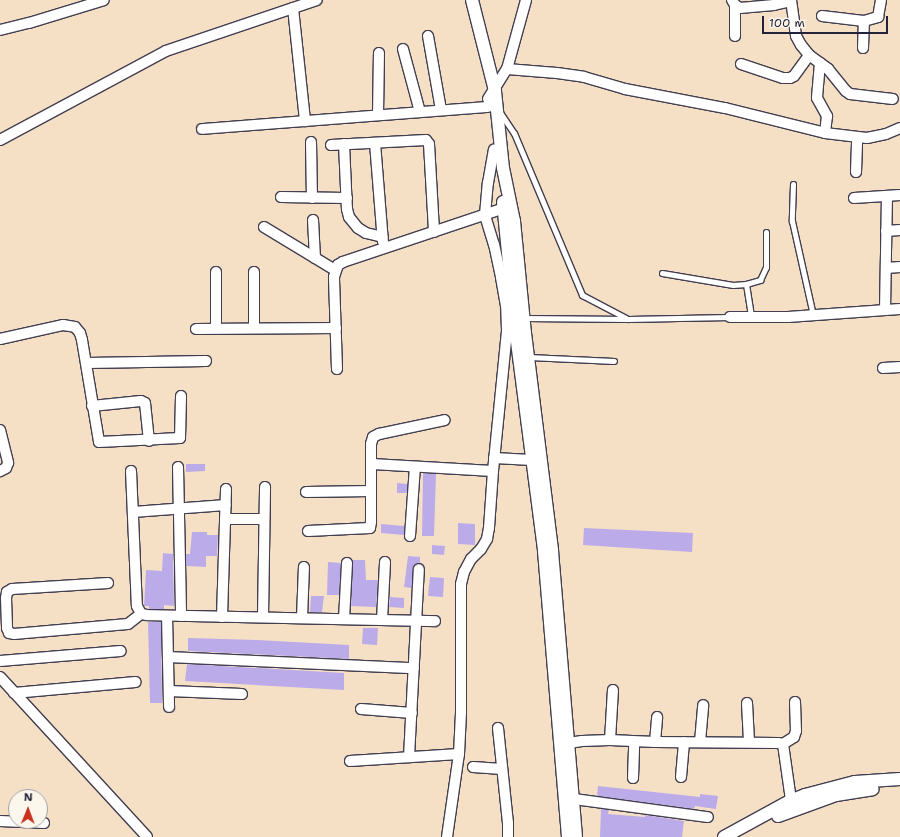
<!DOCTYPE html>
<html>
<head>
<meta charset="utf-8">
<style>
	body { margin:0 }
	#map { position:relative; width:900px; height:837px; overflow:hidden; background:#f5e0c6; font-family:"Shantell Sans",sans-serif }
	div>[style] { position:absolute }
	.building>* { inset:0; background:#bcabe9 }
	.roads { filter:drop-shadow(1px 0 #423e50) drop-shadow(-1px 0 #423e50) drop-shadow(0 1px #423e50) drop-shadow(0 -1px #423e50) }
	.service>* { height:5px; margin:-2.5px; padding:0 2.5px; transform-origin:2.5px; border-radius:2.5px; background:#fff }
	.minor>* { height:10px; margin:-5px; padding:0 5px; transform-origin:5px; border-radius:5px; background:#fff }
	.tertiary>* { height:12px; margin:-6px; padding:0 6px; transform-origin:6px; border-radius:6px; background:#fff }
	span { translate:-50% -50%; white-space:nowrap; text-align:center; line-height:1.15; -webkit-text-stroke:3px #fbf7ec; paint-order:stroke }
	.north { position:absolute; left:8px; top:789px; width:40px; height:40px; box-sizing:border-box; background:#fbf7ec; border:1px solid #a4a2a5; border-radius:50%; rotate:1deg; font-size:11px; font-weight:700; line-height:16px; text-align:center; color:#22223b }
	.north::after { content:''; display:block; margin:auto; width:14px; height:18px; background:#c8321e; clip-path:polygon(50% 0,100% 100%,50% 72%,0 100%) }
	.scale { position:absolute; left:762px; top:16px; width:126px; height:18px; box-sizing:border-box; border:2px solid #22223b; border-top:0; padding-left:5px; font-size:12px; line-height:14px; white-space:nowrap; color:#22223b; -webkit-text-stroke:3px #fbf7ec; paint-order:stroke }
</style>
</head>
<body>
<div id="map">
	<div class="building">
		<div style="clip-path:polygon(186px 464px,205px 464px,205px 471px,186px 472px)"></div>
		<div style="clip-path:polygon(423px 473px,436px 474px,434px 536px,422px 536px)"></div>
		<div style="clip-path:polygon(397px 483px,407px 484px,407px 493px,397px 493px)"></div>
		<div style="clip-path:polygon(458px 523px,475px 524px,475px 545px,458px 544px)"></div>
		<div style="clip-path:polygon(381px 524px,404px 526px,404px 535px,381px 533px)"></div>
		<div style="clip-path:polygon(584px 528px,693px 533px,692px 552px,583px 545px)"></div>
		<div style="clip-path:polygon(192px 532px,207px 532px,207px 535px,218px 535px,217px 556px,206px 556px,206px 567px,186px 566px,186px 554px,190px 554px)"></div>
		<div style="clip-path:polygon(432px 545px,445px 546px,444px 555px,432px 554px)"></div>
		<div style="clip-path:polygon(163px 553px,173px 554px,174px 606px,164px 605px,164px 609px,149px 609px,149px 606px,144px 606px,146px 570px,162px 571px)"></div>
		<div style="clip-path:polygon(408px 556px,420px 557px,420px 563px,416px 563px,413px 568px,412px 588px,404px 587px)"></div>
		<div style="clip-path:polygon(353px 560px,365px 560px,366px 580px,378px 580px,376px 607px,351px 606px)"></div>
		<div style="clip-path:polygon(328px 562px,341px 563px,339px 595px,327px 595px)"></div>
		<div style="clip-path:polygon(430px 577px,444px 578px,443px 597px,428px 596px)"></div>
		<div style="clip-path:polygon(311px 596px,324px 596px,322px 612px,310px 612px)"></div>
		<div style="clip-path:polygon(390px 597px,404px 598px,404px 608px,389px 607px)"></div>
		<div style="clip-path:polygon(148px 622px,161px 622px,162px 703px,150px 703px)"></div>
		<div style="clip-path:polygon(363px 628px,378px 628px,377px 645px,362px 644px)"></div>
		<div style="clip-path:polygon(188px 638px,257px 640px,349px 645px,349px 659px,188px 651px)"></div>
		<div style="clip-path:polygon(187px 664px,344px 673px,344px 690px,185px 681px)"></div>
		<div style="clip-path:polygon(598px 786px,700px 797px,700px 794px,718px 796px,716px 809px,695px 806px,694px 809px,597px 796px)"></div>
		<div style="clip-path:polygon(601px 809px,609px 810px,608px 814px,645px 817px,645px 815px,684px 821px,682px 837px,600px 837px)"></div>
	</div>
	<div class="roads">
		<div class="service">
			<div style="left:501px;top:114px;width:23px;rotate:56deg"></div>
			<div style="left:514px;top:133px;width:176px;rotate:67.2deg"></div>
			<div style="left:582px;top:295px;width:52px;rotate:27.6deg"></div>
			<div style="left:628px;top:319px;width:102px;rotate:-1.1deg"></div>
			<div style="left:793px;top:184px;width:37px;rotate:92deg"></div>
			<div style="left:792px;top:221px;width:96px;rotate:77.4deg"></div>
			<div style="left:662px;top:273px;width:72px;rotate:9.6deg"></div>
			<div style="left:733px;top:285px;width:13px;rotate:-4deg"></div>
			<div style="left:746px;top:284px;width:15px;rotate:-16deg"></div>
			<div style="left:760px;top:280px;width:14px;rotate:-65deg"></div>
			<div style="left:766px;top:267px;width:35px;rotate:-90deg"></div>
			<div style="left:746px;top:284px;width:33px;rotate:81deg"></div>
			<div style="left:525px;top:318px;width:102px;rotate:0.6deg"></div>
			<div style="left:529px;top:357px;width:85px;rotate:2.7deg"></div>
		</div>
		<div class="minor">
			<div style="left:732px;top:0;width:6px;rotate:59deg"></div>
			<div style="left:735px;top:5px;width:6px;rotate:31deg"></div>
			<div style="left:740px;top:8px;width:34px;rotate:-5deg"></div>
			<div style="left:774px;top:5px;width:17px;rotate:-13deg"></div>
			<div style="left:791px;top:0;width:36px;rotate:82deg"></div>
			<div style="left:796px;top:36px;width:10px;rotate:61deg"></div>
			<div style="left:801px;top:45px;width:13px;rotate:51deg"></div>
			<div style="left:809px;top:55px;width:24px;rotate:36deg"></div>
			<div style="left:828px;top:69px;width:28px;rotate:51deg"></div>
			<div style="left:846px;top:91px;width:5px;rotate:37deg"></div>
			<div style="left:850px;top:94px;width:43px;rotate:6.6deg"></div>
			<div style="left:293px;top:8px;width:114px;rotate:83.9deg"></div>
			<div style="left:822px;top:16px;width:42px;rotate:6.8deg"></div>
			<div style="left:0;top:30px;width:30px;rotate:-14deg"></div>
			<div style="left:29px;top:23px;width:78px;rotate:-17deg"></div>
			<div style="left:428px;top:36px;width:75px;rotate:80deg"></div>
			<div style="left:735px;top:36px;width:31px;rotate:-90deg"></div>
			<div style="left:863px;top:48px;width:27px;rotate:-88deg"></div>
			<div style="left:864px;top:21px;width:15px;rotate:-16deg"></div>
			<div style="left:878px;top:17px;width:17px;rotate:-80deg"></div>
			<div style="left:403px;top:49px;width:65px;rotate:74.9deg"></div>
			<div style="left:820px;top:63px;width:35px;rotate:95deg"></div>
			<div style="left:817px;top:98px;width:21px;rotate:61deg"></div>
			<div style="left:827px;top:116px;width:17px;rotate:97deg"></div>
			<div style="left:741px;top:64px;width:44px;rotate:18.4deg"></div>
			<div style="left:783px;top:78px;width:7px"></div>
			<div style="left:790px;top:78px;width:4px;rotate:-27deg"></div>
			<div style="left:794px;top:76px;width:26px;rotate:-54deg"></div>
			<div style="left:507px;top:69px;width:50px;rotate:4.6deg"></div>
			<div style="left:557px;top:73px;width:27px;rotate:8deg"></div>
			<div style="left:584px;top:77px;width:43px;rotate:16.3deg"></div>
			<div style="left:625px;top:89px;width:102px;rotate:10.8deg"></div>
			<div style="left:725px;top:108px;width:103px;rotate:14deg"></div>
			<div style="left:825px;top:133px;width:42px;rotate:6.8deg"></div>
			<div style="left:867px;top:138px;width:19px;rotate:-12deg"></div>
			<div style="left:886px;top:134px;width:15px;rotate:-23deg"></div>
			<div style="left:488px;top:99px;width:36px;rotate:-58deg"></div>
			<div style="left:507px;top:69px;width:72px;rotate:-74.6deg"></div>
			<div style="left:378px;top:115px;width:62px;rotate:-89.1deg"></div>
			<div style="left:202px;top:129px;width:287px;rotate:-4.4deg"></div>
			<div style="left:0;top:140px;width:188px;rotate:-28.2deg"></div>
			<div style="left:166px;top:51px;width:159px;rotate:-18.7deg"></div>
			<div style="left:311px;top:142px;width:56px;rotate:89deg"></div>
			<div style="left:375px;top:143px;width:99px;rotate:85.4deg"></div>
			<div style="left:344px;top:144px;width:65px;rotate:87.4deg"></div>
			<div style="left:347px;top:209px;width:8px;rotate:76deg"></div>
			<div style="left:349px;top:217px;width:14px;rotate:51deg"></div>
			<div style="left:358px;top:228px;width:9px;rotate:32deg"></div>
			<div style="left:366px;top:233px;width:17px;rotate:13deg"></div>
			<div style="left:331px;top:145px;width:95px;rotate:-3deg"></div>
			<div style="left:426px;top:140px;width:5px;rotate:53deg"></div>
			<div style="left:429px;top:144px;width:88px;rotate:86.7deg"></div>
			<div style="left:856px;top:172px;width:35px;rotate:-88deg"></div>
			<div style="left:281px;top:197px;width:66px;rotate:0.9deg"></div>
			<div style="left:854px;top:198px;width:46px;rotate:-3.7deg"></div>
			<div style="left:313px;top:220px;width:38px;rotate:87deg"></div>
			<div style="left:264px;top:227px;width:83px;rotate:31.2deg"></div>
			<div style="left:886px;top:231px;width:14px;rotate:-4deg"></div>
			<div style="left:886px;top:268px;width:14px;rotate:-4deg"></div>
			<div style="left:216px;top:272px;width:56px;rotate:90deg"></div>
			<div style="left:254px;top:272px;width:55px;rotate:90deg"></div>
			<div style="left:885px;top:310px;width:114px;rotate:-89deg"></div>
			<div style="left:730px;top:317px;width:58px"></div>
			<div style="left:788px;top:317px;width:112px;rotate:-4.1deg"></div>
			<div style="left:196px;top:329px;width:140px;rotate:-0.4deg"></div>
			<div style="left:0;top:339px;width:65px;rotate:-12.5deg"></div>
			<div style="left:63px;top:325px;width:12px;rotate:9deg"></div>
			<div style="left:75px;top:327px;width:8px;rotate:50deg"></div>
			<div style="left:80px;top:333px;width:7px;rotate:74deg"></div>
			<div style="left:82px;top:340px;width:103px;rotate:80.5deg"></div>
			<div style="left:99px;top:442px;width:81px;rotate:-2.8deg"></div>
			<div style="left:180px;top:438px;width:42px;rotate:-88.6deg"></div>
			<div style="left:87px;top:363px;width:119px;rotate:-1deg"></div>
			<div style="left:883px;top:368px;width:17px;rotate:-3deg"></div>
			<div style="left:337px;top:369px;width:92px;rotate:-91.9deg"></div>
			<div style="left:334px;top:277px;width:13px;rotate:-72deg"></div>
			<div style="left:338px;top:265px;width:6px;rotate:-31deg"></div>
			<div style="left:343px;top:262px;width:170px;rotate:-18.5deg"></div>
			<div style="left:92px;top:406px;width:49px;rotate:-5.8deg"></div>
			<div style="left:141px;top:401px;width:4px;rotate:27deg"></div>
			<div style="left:145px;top:403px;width:38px;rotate:84deg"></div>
			<div style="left:0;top:430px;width:34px;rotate:76deg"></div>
			<div style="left:8px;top:463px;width:5px;rotate:112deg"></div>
			<div style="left:6px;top:468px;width:7px;rotate:153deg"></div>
			<div style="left:494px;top:458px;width:38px;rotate:3deg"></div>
			<div style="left:372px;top:464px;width:121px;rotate:3.3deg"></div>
			<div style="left:178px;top:467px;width:149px;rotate:88.8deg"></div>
			<div style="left:131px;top:471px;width:135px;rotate:87.5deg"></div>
			<div style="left:137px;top:606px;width:9px;rotate:63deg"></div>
			<div style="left:141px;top:614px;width:6px;rotate:9deg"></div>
			<div style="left:147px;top:615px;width:288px;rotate:1.2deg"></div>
			<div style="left:306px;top:492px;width:65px;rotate:-0.9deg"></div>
			<div style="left:133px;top:512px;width:93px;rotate:-4.3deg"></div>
			<div style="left:225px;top:519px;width:39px"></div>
			<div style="left:308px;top:531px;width:62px;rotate:-2.8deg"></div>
			<div style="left:370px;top:528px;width:6px;rotate:-81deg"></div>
			<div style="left:371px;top:522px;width:78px;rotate:-90deg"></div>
			<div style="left:371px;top:444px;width:7px;rotate:-74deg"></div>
			<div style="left:373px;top:437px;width:7px;rotate:-27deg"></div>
			<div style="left:379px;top:434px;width:67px;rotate:-12deg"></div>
			<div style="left:410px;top:536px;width:69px;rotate:-85.9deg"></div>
			<div style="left:108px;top:583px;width:96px;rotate:176.4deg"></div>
			<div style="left:12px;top:589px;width:6px;rotate:149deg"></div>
			<div style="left:7px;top:592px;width:6px;rotate:99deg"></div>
			<div style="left:6px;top:598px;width:30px;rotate:88deg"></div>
			<div style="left:7px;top:628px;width:5px;rotate:68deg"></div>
			<div style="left:9px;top:633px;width:5px;rotate:11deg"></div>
			<div style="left:14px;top:634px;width:114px;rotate:-5deg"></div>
			<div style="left:128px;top:624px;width:16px;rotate:-38deg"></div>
			<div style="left:167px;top:616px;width:91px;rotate:88.7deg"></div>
			<div style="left:222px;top:617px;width:128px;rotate:-88.2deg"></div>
			<div style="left:263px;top:617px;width:130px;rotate:-89.1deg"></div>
			<div style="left:302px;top:618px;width:51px;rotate:-87.8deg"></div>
			<div style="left:344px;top:619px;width:56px;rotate:-86.9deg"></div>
			<div style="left:382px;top:620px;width:58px;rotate:-87deg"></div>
			<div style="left:168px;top:657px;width:246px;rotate:2.6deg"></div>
			<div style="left:0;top:661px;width:121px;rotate:-4.7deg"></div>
			<div style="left:0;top:677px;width:217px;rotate:47.4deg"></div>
			<div style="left:169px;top:691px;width:73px;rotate:2.4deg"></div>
			<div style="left:14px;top:693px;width:122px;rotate:-5.2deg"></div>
			<div style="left:747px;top:703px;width:39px;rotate:87deg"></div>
			<div style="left:361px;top:709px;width:51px;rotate:4.5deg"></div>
			<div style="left:498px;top:728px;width:96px;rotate:84deg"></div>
			<div style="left:508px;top:823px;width:14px;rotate:90deg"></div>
			<div style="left:610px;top:740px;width:50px;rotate:-86.6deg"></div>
			<div style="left:655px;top:742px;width:25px;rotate:-85deg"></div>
			<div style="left:700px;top:742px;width:37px;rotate:-85deg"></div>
			<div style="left:569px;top:743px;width:13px;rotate:-9deg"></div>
			<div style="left:582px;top:741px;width:28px;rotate:-2deg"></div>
			<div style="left:610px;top:740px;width:45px;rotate:2.5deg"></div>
			<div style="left:655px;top:742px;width:123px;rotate:0.5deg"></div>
			<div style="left:778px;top:743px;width:5px;rotate:11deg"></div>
			<div style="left:783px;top:744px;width:64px;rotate:81.9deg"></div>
			<div style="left:783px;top:744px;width:13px;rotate:-32deg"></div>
			<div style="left:794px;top:737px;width:6px;rotate:-72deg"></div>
			<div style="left:796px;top:731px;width:29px;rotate:-92deg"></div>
			<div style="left:409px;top:757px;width:188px;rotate:-87deg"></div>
			<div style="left:350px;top:761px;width:109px;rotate:-3.7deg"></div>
			<div style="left:473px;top:767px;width:29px;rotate:4deg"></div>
			<div style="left:681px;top:777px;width:35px;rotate:-85deg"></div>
			<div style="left:633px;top:778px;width:36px;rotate:-88deg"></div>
			<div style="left:574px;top:799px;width:135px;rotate:7.7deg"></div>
			<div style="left:0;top:821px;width:44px;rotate:2.6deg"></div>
			<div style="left:447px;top:837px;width:84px;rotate:-81.8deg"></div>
			<div style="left:459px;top:754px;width:41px;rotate:-87.2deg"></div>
			<div style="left:461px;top:713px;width:129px;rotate:-90deg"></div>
			<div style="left:461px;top:584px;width:12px;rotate:-76deg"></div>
			<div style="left:464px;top:572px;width:15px;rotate:-62deg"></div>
			<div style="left:471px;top:559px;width:14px;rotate:-45deg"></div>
			<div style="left:481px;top:549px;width:12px;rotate:-59deg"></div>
			<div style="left:487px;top:539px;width:11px;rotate:-80deg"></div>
			<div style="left:489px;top:528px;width:57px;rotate:-86deg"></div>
			<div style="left:493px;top:471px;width:142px;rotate:-84.3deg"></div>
			<div style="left:507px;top:330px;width:24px;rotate:-92deg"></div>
			<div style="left:506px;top:306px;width:29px;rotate:-100deg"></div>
			<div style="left:501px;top:277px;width:33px;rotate:-102deg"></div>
			<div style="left:494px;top:245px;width:31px;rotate:-107deg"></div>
			<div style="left:485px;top:215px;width:32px;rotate:-85deg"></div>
			<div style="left:488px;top:183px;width:34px;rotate:-80deg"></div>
		</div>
		<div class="tertiary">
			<div style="left:472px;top:0;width:94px;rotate:75.8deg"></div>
			<div style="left:495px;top:91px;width:77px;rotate:84.1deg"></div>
			<div style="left:503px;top:168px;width:54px;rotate:78.3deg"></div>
			<div style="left:514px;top:221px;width:113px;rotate:84.4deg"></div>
			<div style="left:525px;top:333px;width:220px;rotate:82.9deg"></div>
			<div style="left:552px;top:551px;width:287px;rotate:85.2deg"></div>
			<div style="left:503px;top:202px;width:133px;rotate:84.4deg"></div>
			<div style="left:516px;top:334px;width:219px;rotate:82.6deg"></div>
			<div style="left:544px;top:551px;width:287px;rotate:85.2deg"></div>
			<div style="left:778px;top:816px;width:62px;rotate:-19.9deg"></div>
			<div style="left:836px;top:795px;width:37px;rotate:-9deg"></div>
			<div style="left:724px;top:837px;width:75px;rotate:-28.6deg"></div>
			<div style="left:790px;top:801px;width:16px;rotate:-22deg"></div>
			<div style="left:805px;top:795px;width:52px;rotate:-14.6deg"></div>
			<div style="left:855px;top:782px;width:45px;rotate:-3.8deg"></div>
		</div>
	</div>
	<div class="north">N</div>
	<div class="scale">100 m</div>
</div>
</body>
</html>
